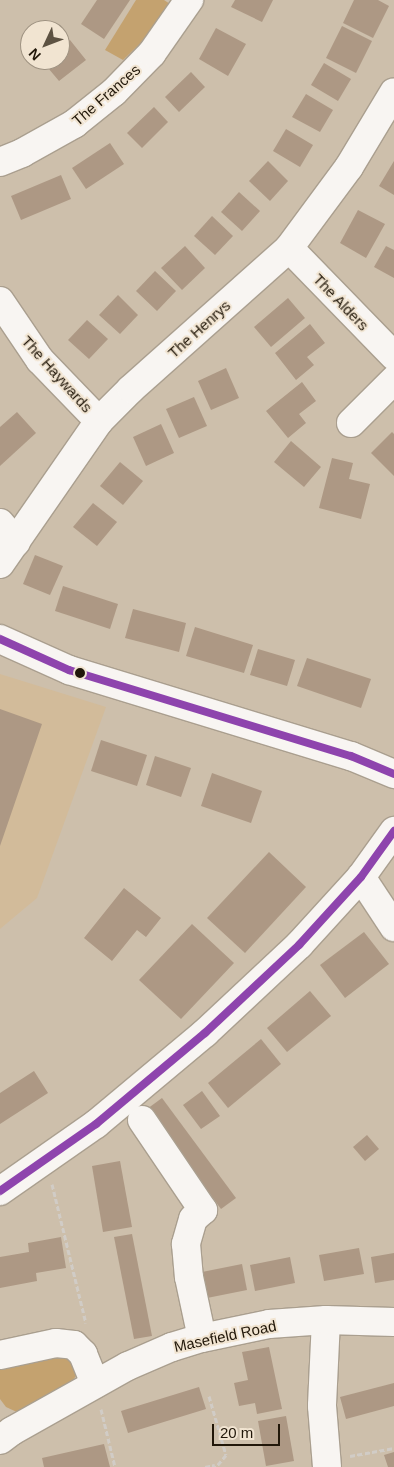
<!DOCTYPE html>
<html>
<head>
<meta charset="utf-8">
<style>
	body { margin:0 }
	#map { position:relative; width:394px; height:1467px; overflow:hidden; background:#cdbfab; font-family:Helvetica,sans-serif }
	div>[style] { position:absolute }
	.built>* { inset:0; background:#d2bb9a }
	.green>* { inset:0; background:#c4a26f }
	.building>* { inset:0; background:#ad9884 }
	.path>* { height:3px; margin-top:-1.5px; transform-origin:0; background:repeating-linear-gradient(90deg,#d1ccc6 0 5px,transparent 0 7.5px) }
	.roads { filter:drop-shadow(1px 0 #aa9f8f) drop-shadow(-1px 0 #aa9f8f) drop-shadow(0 1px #aa9f8f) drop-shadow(0 -1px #aa9f8f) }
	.minor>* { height:28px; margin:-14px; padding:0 14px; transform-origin:14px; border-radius:14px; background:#f8f5f2 }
	.bus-1>* { height:8px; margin:-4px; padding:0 4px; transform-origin:4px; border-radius:4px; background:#8e44ad }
	.dots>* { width:14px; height:14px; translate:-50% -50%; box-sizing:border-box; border:2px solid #f1e4d1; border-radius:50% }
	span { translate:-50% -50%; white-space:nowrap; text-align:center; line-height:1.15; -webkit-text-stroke:4px #f1e4d1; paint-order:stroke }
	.street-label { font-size:15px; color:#211709 }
	.north { position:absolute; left:20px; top:20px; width:50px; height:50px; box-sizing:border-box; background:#f1e4d1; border:1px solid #9e9281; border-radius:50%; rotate:227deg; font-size:14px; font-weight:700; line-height:20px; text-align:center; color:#211709 }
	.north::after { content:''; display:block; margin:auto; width:18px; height:22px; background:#5d5242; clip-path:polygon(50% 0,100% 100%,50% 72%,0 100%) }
	.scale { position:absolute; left:212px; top:1424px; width:68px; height:22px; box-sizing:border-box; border:2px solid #211709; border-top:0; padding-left:6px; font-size:15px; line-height:18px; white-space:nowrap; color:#211709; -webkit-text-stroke:4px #f1e4d1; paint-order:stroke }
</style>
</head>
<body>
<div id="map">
	<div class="built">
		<div style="clip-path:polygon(0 674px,106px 707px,37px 898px,0 929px)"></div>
	</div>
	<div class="green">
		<div style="clip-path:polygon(136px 0,164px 0,170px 4px,149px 35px,123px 60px,105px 50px)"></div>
		<div style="clip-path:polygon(54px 1352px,71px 1357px,78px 1373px,68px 1387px,19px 1413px,6px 1407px,0 1399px,0 1368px)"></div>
	</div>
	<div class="building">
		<div style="clip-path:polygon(97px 0,130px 0,104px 39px,81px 24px)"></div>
		<div style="clip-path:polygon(235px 0,273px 0,262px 22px,231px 7px)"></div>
		<div style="clip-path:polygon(354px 0,378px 0,389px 6px,373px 38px,343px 23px)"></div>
		<div style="clip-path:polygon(342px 26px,372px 41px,356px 73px,326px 58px)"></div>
		<div style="clip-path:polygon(216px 28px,246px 44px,228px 76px,199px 59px)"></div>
		<div style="clip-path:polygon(70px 40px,86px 60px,59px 81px,43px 62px,60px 60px,60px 49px)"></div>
		<div style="clip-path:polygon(324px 63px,351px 79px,338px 101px,311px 85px)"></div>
		<div style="clip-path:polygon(191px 72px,205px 87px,179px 112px,165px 97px)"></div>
		<div style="clip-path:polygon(306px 94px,333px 110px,320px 132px,292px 117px)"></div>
		<div style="clip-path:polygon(154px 107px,168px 122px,142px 148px,127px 133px)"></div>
		<div style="clip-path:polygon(286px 129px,313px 145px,300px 167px,273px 151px)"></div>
		<div style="clip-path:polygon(110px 143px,124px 164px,86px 189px,72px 168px)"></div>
		<div style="clip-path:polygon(268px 161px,288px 181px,270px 201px,249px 181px)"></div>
		<div style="clip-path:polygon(394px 161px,394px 195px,379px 186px)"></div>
		<div style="clip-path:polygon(61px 175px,71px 199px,21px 220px,11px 196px)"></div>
		<div style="clip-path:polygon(239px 192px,260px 211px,242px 231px,221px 212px)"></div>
		<div style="clip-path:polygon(358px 210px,385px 224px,366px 258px,340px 243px)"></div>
		<div style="clip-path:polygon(212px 216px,233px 236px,215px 255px,194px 236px)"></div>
		<div style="clip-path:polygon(185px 246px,205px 268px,182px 290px,161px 268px)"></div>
		<div style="clip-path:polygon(386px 246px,394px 250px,394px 278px,374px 267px)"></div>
		<div style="clip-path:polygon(155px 271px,176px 291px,157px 311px,136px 291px)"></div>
		<div style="clip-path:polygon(118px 295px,138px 315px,120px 334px,99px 315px)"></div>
		<div style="clip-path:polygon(288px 298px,305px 318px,271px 347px,254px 327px)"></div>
		<div style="clip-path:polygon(87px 320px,108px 339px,89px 359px,68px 340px)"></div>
		<div style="clip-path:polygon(310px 324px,325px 343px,307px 357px,314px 365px,296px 380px,275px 353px)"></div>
		<div style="clip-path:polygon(226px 368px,239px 398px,211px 410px,198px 381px)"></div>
		<div style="clip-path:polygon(302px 382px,316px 401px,299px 414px,306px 423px,288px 438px,266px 411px)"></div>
		<div style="clip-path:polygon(194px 397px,207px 426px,179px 438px,166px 409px)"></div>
		<div style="clip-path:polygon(17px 412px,36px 433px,0 466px,0 427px)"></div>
		<div style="clip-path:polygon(161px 424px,174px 453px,146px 466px,133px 437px)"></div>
		<div style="clip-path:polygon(392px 432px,394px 434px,394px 476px,371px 453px)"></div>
		<div style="clip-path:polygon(291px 441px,321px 467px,304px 487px,274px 462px)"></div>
		<div style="clip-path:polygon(332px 458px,353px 463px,349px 479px,370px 484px,361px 519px,319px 508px)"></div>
		<div style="clip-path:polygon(120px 462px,143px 481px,123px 505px,100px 486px)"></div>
		<div style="clip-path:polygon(93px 503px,117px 522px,97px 546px,73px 527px)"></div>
		<div style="clip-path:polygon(35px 555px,63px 566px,50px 595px,23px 584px)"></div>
		<div style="clip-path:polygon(63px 586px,118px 604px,110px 629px,55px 611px)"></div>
		<div style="clip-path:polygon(133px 609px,186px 623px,179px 652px,125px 638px)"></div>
		<div style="clip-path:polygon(195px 627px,253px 645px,244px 673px,186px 656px)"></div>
		<div style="clip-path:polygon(258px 649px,295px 660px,287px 686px,250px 675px)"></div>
		<div style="clip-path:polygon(307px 658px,371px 679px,361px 708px,297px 686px)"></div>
		<div style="clip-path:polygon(0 709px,42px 724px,0 846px)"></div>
		<div style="clip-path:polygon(101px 740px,147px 755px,137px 786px,91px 771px)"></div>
		<div style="clip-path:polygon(155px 756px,191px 768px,181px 797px,146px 785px)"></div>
		<div style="clip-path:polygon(212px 773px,262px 791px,251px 823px,201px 806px)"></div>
		<div style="clip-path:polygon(269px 852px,306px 887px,245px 953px,207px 918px)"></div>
		<div style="clip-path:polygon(124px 888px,161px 918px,146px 937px,137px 930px,112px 961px,84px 938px)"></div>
		<div style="clip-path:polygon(192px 924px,234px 963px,181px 1019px,139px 980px)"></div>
		<div style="clip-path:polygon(364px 932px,389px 964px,345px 998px,320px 965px)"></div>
		<div style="clip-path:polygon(310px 991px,331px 1016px,287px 1052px,267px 1028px)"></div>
		<div style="clip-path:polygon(261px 1039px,281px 1064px,228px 1108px,208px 1083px)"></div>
		<div style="clip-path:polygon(34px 1071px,48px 1093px,0 1124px,0 1093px)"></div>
		<div style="clip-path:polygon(202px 1091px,220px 1116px,201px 1129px,183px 1105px)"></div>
		<div style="clip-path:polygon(162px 1098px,236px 1198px,221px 1209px,147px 1109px)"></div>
		<div style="clip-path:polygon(367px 1135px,379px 1149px,365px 1161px,353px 1147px)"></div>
		<div style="clip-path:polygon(120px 1161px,132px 1227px,103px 1232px,92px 1166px)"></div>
		<div style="clip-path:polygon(132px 1234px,152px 1336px,134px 1339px,114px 1237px)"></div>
		<div style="clip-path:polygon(61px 1237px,66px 1268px,36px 1273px,37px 1281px,0 1288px,0 1257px,29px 1252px,28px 1243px)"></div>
		<div style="clip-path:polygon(359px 1248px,364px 1274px,324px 1281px,319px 1255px)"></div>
		<div style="clip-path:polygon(394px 1253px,394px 1280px,375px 1283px,371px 1257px)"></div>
		<div style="clip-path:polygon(290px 1257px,295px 1283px,255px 1291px,250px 1265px)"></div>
		<div style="clip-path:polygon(242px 1264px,247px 1290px,207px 1298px,202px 1272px)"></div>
		<div style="clip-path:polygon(269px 1347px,282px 1409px,257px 1414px,255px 1403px,239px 1406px,234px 1383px,248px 1380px,242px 1352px)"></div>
		<div style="clip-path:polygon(394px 1383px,394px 1406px,346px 1419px,340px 1397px)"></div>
		<div style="clip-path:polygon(199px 1387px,206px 1409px,128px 1433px,121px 1411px)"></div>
		<div style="clip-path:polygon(286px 1416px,294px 1461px,266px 1466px,258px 1421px)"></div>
		<div style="clip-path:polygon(104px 1444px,110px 1467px,44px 1467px,42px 1458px)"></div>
		<div style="clip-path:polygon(394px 1452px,394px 1467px,388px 1467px,384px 1455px)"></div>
	</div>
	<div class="path">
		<div style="left:52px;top:1184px;width:143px;rotate:76.3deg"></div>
		<div style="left:209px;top:1396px;width:61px;rotate:73.9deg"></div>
		<div style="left:226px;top:1455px;width:16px;rotate:130deg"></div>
		<div style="left:101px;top:1409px;width:60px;rotate:76.4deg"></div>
		<div style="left:350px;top:1456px;width:45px;rotate:-10.3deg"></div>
		<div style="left:205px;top:1467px;width:10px;rotate:-11deg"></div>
	</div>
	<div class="roads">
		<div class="minor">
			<div style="left:0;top:162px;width:24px;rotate:-22deg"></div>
			<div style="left:22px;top:153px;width:60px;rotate:-29.1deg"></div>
			<div style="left:74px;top:124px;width:51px;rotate:-38.7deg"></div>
			<div style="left:114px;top:92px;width:54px;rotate:-45.7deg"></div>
			<div style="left:152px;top:53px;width:65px;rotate:-55.1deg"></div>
			<div style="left:289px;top:248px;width:151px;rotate:45.8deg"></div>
			<div style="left:0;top:301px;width:71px;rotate:55.9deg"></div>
			<div style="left:40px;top:360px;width:85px;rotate:46deg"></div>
			<div style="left:351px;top:423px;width:61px;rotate:-45deg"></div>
			<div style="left:0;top:523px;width:25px;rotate:50deg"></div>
			<div style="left:0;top:564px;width:174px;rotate:-55.3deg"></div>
			<div style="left:99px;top:421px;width:45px;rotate:-45deg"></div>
			<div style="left:131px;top:389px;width:212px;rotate:-41.7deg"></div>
			<div style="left:289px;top:248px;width:101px;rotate:-53.5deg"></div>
			<div style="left:349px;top:167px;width:87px;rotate:-59deg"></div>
			<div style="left:0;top:639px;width:76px;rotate:24.2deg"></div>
			<div style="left:69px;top:670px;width:295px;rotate:17deg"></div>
			<div style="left:351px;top:756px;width:47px;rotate:22.7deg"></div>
			<div style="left:361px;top:877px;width:60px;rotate:56.6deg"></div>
			<div style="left:142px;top:1120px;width:109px;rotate:55.9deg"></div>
			<div style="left:203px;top:1210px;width:13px;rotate:138deg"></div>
			<div style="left:193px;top:1219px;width:26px;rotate:106deg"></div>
			<div style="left:186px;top:1244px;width:33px;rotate:85deg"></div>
			<div style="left:189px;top:1277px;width:62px;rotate:78deg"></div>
			<div style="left:0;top:1191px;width:117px;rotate:-34.9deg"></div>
			<div style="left:96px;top:1124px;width:142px;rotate:-39.9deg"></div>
			<div style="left:205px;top:1033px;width:129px;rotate:-43.1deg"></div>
			<div style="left:299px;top:945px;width:92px;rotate:-47.6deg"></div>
			<div style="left:361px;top:877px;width:57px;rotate:-54.3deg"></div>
			<div style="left:326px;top:1320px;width:86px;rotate:92.7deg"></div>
			<div style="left:322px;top:1406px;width:61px;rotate:85.3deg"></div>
			<div style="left:0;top:1355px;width:57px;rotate:-12.1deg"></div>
			<div style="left:56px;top:1343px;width:18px;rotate:6deg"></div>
			<div style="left:74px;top:1345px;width:13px;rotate:45deg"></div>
			<div style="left:83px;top:1354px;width:32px;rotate:68deg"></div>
			<div style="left:0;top:1440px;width:15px;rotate:-37deg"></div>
			<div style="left:12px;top:1431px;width:133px;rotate:-29.3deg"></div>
			<div style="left:128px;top:1366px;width:48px;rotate:-23.4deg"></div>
			<div style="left:172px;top:1347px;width:31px;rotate:-17deg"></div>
			<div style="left:202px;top:1338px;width:68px;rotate:-11.8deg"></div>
			<div style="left:269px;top:1324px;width:57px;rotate:-4deg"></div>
			<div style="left:326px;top:1320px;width:68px;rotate:1.7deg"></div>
		</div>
	</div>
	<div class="bus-1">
		<div style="left:0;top:639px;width:76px;rotate:24.2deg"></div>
		<div style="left:69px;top:670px;width:295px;rotate:17deg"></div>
		<div style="left:351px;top:756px;width:47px;rotate:22.7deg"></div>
		<div style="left:0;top:1191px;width:117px;rotate:-34.9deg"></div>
		<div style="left:96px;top:1124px;width:142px;rotate:-39.9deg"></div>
		<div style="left:205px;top:1033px;width:129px;rotate:-43.1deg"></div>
		<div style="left:299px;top:945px;width:92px;rotate:-47.6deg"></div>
		<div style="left:361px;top:877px;width:57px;rotate:-54.3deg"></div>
	</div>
	<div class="dots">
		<div style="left:80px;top:673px;background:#211709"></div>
	</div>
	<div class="street-label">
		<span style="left:106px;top:95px;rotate:-41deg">The Frances</span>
		<span style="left:341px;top:302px;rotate:46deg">The Alders</span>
		<span style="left:199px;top:329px;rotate:-42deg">The Henrys</span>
		<span style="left:57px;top:374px;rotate:48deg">The Haywards</span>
		<span style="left:225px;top:1336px;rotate:-12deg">Masefield Road</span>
	</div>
	<div class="north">N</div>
	<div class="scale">20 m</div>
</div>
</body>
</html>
